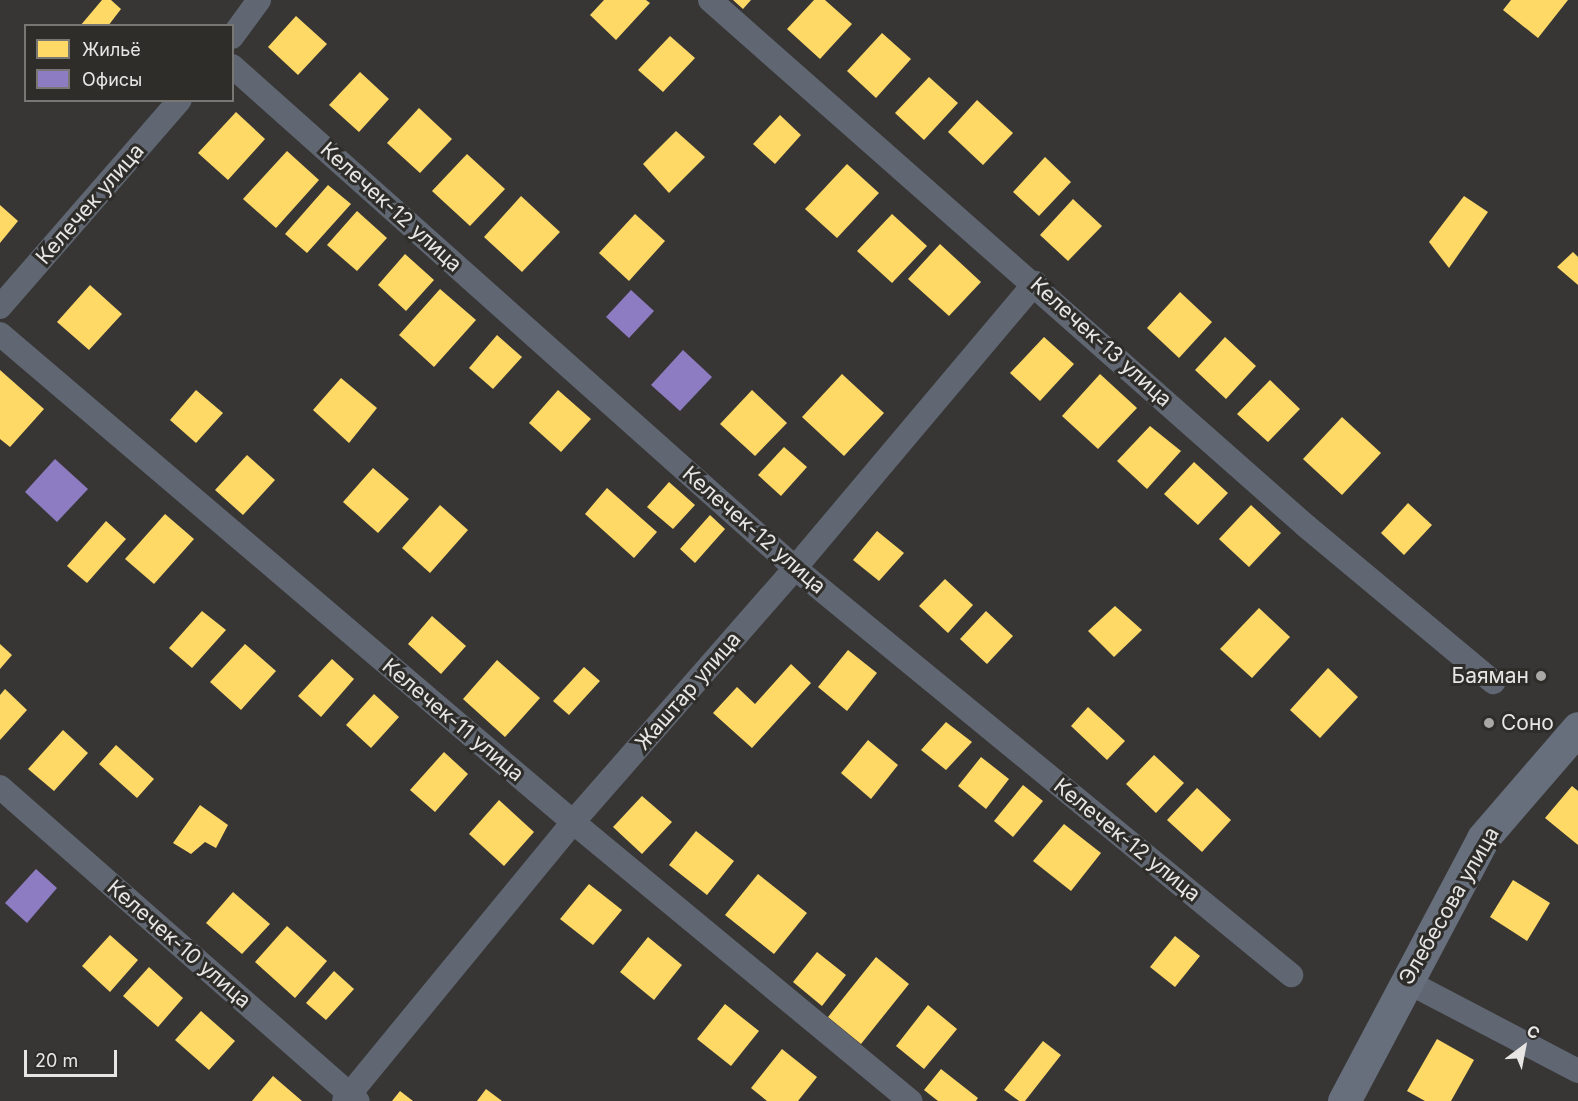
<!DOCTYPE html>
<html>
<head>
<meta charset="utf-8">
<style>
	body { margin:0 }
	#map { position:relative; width:1578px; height:1101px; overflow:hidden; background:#373635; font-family:Inter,sans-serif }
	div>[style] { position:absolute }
	.homes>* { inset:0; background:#ffd966 }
	.offices>* { inset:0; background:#8e7cc3 }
	.minor>* { height:24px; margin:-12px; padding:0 12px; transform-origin:12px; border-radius:12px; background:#606772 }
	.primary>* { height:33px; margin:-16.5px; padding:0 16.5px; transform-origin:16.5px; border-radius:16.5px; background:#676f7c }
	.dots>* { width:16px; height:16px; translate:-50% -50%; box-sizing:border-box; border:3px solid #2e2d2a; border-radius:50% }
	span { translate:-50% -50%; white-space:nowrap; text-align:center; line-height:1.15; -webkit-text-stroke:6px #2e2d2a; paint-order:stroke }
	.street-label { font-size:21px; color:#e7e6e4 }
	.poi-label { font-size:21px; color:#e7e6e4 }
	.right { translate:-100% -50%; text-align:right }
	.left { translate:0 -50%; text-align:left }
	.legend { position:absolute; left:24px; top:24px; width:210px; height:78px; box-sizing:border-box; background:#2e2d2a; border:2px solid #787774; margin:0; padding:8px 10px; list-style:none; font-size:18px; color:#e7e6e4 }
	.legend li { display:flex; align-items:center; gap:12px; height:30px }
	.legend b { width:30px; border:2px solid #787774 }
	.north { position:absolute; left:1494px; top:1017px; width:60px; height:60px; -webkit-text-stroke:4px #2e2d2a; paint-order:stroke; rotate:32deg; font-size:16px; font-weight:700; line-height:24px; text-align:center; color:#e7e6e4 }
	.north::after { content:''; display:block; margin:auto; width:21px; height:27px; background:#e7e6e4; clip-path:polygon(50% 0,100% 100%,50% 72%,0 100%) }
	.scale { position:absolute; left:24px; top:1050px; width:93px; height:27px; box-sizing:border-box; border:3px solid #e7e6e4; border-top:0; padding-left:8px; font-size:18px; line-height:21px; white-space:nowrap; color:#e7e6e4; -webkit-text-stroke:4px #2e2d2a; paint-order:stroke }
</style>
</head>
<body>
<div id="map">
	<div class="homes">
		<div style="clip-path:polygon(102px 0,111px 0,121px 9px,108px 26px,80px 26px)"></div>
		<div style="clip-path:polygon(604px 0,646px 0,650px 3px,616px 40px,590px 15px)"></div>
		<div style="clip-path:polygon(733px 0,751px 0,743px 9px)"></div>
		<div style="clip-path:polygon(814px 0,825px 0,852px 24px,820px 59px,787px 29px)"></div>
		<div style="clip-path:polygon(1511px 0,1568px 0,1538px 38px,1503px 10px)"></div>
		<div style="clip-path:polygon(296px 16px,327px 44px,298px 75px,268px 47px)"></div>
		<div style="clip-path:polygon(882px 33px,911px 59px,876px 98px,847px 71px)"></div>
		<div style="clip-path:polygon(670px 36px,695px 58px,663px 92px,638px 70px)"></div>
		<div style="clip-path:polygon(360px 72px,389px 99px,359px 132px,329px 105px)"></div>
		<div style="clip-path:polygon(929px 77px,958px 103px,924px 140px,895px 113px)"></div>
		<div style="clip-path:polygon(977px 100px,1013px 133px,983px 165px,948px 132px)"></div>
		<div style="clip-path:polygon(419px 108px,452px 139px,420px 173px,387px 143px)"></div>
		<div style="clip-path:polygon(236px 112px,265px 139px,228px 180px,198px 153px)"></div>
		<div style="clip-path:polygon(780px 115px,801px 135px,775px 164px,753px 144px)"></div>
		<div style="clip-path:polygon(676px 131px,705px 157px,669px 193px,643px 164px)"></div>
		<div style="clip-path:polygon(287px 151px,319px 180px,276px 228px,243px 199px)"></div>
		<div style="clip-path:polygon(467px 154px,505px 189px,470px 226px,432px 191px)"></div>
		<div style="clip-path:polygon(1045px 157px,1071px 182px,1039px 216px,1013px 192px)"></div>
		<div style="clip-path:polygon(847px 164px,879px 193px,837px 238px,805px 209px)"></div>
		<div style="clip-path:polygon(328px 185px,351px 204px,307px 253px,285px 234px)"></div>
		<div style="clip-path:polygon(521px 196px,560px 232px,522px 272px,484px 237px)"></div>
		<div style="clip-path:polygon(1464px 196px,1488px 212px,1449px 268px,1429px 242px)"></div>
		<div style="clip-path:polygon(1073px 199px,1102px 226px,1068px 261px,1040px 235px)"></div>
		<div style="clip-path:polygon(0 205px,18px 221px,0 243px)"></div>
		<div style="clip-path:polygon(357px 211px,387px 238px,357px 271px,327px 245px)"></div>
		<div style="clip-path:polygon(635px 214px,665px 241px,629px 281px,599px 253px)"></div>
		<div style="clip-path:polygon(892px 214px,927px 246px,892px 283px,857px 251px)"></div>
		<div style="clip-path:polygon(940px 244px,981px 282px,949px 316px,908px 279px)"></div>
		<div style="clip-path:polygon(1573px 252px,1578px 257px,1578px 285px,1557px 267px)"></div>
		<div style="clip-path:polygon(405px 254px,434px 280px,406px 311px,378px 285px)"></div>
		<div style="clip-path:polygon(90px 285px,122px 314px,89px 350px,57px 322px)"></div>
		<div style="clip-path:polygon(440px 289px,476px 320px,434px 367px,399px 335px)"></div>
		<div style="clip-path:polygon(1180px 292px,1212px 322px,1179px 358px,1147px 328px)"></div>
		<div style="clip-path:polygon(497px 335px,522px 357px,493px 389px,469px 368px)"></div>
		<div style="clip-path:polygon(1044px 337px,1074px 364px,1040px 401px,1010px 373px)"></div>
		<div style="clip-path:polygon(1225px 337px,1256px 366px,1226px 399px,1195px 370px)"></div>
		<div style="clip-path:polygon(0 370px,44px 409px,10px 447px,0 439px)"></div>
		<div style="clip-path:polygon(842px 374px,884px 413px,844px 456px,802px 417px)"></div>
		<div style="clip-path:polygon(1100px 374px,1137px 408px,1098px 449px,1062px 416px)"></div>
		<div style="clip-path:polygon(341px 378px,377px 408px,349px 443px,313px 410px)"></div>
		<div style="clip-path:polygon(1270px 380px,1300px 409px,1268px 442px,1237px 414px)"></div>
		<div style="clip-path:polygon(196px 390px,223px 413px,196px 443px,170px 420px)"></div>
		<div style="clip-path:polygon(558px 390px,591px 419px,561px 452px,529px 423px)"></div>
		<div style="clip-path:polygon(752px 390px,787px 423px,755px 456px,720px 424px)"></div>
		<div style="clip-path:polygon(1342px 417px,1381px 453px,1342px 495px,1303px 459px)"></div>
		<div style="clip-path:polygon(1150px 426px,1181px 451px,1147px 489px,1117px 461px)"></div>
		<div style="clip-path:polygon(784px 447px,807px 467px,781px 496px,758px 475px)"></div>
		<div style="clip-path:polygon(247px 455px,275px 480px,243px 515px,215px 490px)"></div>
		<div style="clip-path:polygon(1194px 462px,1228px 493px,1198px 525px,1164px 494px)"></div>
		<div style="clip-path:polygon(373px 468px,409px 499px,378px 533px,343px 502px)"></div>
		<div style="clip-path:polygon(669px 482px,695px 505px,673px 529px,647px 507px)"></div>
		<div style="clip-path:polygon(607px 488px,657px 532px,634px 558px,585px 514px)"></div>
		<div style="clip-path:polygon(1408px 503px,1432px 525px,1404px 555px,1381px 533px)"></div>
		<div style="clip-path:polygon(440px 505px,468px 530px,430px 573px,402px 548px)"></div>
		<div style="clip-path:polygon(1251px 505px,1281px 533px,1249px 567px,1219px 539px)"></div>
		<div style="clip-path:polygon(165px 514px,194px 539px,154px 584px,125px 559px)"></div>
		<div style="clip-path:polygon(710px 515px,725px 529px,695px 563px,680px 549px)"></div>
		<div style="clip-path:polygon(106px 521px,126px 539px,87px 583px,67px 566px)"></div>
		<div style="clip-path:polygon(877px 531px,904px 553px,879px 581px,853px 560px)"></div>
		<div style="clip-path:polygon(945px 579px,973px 605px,948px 633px,919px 606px)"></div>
		<div style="clip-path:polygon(1115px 606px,1142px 630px,1114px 657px,1088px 631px)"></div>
		<div style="clip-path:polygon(1259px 608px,1290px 637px,1252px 678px,1220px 649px)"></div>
		<div style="clip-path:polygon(202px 611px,226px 630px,192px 668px,169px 648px)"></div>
		<div style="clip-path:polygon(986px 611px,1013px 636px,987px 664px,960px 639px)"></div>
		<div style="clip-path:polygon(432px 616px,466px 646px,441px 674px,408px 644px)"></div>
		<div style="clip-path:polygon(0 644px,12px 655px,0 669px)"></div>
		<div style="clip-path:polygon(245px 644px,276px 671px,241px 710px,210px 682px)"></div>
		<div style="clip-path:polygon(848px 650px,877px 673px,847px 711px,818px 687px)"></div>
		<div style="clip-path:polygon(332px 659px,354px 679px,321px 717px,298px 696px)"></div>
		<div style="clip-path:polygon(497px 660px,540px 698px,505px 737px,463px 699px)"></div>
		<div style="clip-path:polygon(791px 664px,811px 683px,752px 748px,713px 713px,737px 687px,755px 704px)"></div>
		<div style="clip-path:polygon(584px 667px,600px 681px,569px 715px,553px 701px)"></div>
		<div style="clip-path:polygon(1328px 668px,1358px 697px,1320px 738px,1290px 710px)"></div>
		<div style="clip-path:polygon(5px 689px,27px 710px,0 740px,0 695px)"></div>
		<div style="clip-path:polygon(374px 694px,399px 717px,371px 748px,346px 725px)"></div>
		<div style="clip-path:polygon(1088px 707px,1125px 741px,1107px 760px,1071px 726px)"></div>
		<div style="clip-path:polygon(946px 722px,972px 742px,946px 770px,921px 750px)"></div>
		<div style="clip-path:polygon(63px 730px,88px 753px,54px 791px,28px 769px)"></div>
		<div style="clip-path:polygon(868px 740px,898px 765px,871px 799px,841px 773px)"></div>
		<div style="clip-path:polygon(116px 745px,154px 779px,137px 798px,99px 764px)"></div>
		<div style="clip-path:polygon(444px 752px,468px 774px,435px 812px,410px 790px)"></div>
		<div style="clip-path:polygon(1154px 755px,1184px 783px,1156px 813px,1126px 784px)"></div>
		<div style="clip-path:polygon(981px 757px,1009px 779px,986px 809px,958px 786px)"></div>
		<div style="clip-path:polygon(1023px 785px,1043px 801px,1013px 837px,994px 821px)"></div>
		<div style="clip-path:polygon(1572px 786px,1578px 791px,1578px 845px,1545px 818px)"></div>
		<div style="clip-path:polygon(1197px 788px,1231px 820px,1202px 852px,1167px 820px)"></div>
		<div style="clip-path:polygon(642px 796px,672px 822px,642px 854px,613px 827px)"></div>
		<div style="clip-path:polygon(499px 800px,534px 832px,504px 866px,469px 834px)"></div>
		<div style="clip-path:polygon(200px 805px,228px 825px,216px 848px,205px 842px,191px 854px,173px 843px)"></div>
		<div style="clip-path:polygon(1064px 824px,1101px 853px,1071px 891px,1033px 861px)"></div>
		<div style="clip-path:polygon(696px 831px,734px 861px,707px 895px,669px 865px)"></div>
		<div style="clip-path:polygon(758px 874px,807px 913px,774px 954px,725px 915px)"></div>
		<div style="clip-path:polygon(1513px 880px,1550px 903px,1527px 941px,1490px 917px)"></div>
		<div style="clip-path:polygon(589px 884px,622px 910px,593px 945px,560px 919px)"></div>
		<div style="clip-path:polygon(233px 892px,270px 924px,242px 954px,206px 923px)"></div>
		<div style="clip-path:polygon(287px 926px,327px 961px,295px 998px,255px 962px)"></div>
		<div style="clip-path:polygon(110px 935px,138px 960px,110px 992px,82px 966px)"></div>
		<div style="clip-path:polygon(1175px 936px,1200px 956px,1175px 987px,1150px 967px)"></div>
		<div style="clip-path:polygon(648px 937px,682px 965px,654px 1000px,620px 972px)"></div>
		<div style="clip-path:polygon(817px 952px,846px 975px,822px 1006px,793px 982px)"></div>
		<div style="clip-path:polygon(876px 957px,909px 984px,861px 1044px,828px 1017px)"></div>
		<div style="clip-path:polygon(149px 967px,183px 998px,158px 1027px,123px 996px)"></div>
		<div style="clip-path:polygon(334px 971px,354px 989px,326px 1020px,306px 1003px)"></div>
		<div style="clip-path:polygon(725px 1004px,759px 1031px,731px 1066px,697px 1039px)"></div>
		<div style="clip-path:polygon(928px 1005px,957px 1029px,924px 1069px,896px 1046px)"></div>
		<div style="clip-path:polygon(201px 1011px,235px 1041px,209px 1070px,175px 1040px)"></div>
		<div style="clip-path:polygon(1437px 1039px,1474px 1060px,1451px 1101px,1425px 1101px,1407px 1091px)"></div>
		<div style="clip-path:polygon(1043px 1041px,1061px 1055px,1025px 1101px,1019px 1101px,1004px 1090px)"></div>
		<div style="clip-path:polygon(782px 1049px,817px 1077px,798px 1101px,767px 1101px,751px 1088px)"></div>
		<div style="clip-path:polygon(941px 1069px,978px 1098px,976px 1101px,938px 1101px,924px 1090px)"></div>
		<div style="clip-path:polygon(273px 1076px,302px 1101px,252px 1101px)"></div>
		<div style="clip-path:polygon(486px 1089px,502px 1101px,477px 1101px)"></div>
		<div style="clip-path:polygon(400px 1091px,413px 1101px,392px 1101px)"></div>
	</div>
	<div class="offices">
		<div style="clip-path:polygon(631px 290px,654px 311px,629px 338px,606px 317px)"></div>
		<div style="clip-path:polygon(683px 350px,712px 377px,680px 411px,651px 385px)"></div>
		<div style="clip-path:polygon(55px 459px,88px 489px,57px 522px,25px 492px)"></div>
		<div style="clip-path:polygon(36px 869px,57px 888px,27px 923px,5px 903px)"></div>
	</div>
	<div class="minor">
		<div style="left:710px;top:0;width:795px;rotate:41.43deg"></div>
		<div style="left:1306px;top:526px;width:244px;rotate:39.8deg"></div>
		<div style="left:232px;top:37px;width:46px;rotate:-53.9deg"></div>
		<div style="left:232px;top:66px;width:754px;rotate:41.72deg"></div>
		<div style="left:795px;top:568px;width:642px;rotate:39.37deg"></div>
		<div style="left:0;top:307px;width:274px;rotate:-49deg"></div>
		<div style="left:0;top:334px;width:753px;rotate:40.42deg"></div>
		<div style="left:573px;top:822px;width:438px;rotate:39.6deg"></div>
		<div style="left:0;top:787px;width:476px;rotate:41.3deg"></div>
		<div style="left:1406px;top:981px;width:194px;rotate:27.6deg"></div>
		<div style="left:344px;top:1101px;width:361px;rotate:-50.6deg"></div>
		<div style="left:573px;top:822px;width:337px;rotate:-48.8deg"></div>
		<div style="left:795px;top:568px;width:373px;rotate:-49.9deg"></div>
	</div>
	<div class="primary">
		<div style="left:1344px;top:1101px;width:297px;rotate:-62.1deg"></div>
		<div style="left:1483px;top:838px;width:145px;rotate:-49.2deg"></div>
	</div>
	<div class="dots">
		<div style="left:1541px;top:676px;background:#a9a8a7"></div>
		<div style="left:1489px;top:723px;background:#a9a8a7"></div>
	</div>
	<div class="street-label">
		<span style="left:90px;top:204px;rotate:-49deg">Келечек улица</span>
		<span style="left:391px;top:207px;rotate:42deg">Келечек-12 улица</span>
		<span style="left:1101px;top:342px;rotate:42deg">Келечек-13 улица</span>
		<span style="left:754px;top:530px;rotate:41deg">Келечек-12 улица</span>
		<span style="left:688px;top:691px;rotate:-49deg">Жаштар улица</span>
		<span style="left:453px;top:720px;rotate:40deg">Келечек-11 улица</span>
		<span style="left:1127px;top:840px;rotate:39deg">Келечек-12 улица</span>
		<span style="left:1449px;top:906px;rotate:-60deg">Элебесова улица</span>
		<span style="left:179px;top:944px;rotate:41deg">Келечек-10 улица</span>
	</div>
	<div class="poi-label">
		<span class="right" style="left:1529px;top:676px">Баяман</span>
		<span class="left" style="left:1501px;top:723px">Соно</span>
	</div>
	<ul class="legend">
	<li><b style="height:16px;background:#ffd966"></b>Жильё</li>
	<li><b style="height:16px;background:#8e7cc3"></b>Офисы</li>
	</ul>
	<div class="north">С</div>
	<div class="scale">20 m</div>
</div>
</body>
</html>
